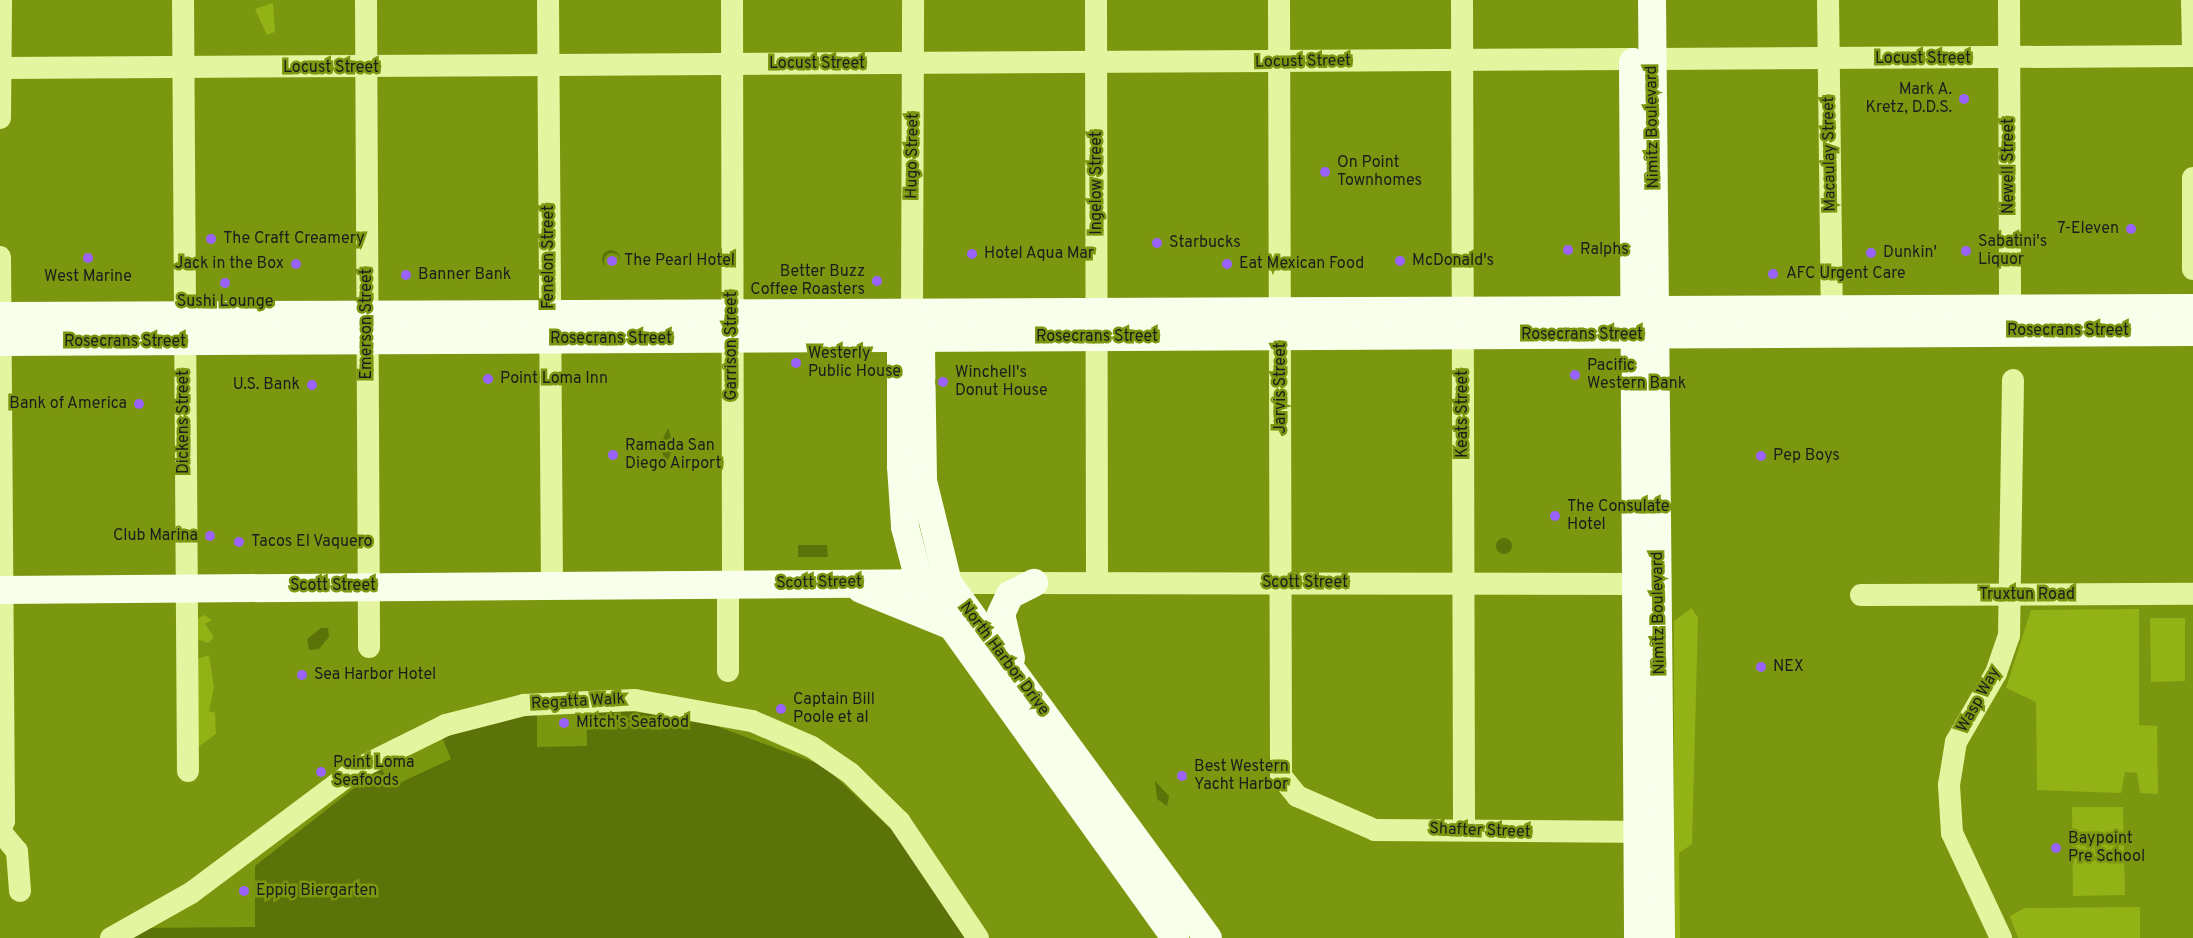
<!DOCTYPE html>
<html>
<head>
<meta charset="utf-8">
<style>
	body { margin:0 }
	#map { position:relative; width:2193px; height:938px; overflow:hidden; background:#7b970f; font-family:Overpass,sans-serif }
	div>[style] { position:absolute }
	.green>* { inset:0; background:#93b216 }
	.water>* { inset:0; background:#5b7309 }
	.round { border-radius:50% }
	.minor>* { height:22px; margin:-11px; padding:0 11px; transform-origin:11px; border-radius:11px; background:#e4f49f }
	.major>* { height:28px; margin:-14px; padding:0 14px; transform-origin:14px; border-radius:14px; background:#faffec }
	.dots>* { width:16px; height:16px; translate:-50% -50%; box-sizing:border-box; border:3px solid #7b970f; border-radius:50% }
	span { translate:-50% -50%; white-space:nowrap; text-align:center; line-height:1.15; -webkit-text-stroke:5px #7b970f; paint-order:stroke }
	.street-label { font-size:16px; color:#1d1d1d }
	.poi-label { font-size:16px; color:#1d1d1d }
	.right { translate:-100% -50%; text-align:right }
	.left { translate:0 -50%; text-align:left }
</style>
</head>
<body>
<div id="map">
	<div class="green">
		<div style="clip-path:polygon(273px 3px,275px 32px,267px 35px,255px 9px)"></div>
		<div style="clip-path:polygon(1692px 608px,1698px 618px,1692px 844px,1679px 853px,1680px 938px,1674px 938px,1674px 621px)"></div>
		<div style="clip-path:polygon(2139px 609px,2139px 725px,2157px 726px,2158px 794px,2140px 793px,2137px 773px,2125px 772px,2121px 793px,2037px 790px,2036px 702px,2006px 688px,2031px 610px)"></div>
		<div style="clip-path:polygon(204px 615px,212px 620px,205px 624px,214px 637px,208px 643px,197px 639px,197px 619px)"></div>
		<div style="clip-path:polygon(2150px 618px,2185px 618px,2185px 681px,2151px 682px)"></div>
		<div style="clip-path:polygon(209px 655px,214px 687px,209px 711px,215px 713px,216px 734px,198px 747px,197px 659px)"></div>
		<div style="clip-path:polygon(2072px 807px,2123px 807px,2125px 895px,2073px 896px)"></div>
		<div style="clip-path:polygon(2140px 907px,2140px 938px,2018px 938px,2010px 916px,2025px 908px)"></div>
	</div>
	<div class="water">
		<div class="round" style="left:602px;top:250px;width:18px;height:18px"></div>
		<div style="clip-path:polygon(668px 428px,674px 446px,666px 464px,660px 445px)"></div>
		<div class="round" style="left:1496px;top:538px;width:16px;height:16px"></div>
		<div style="clip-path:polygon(798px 545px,827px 545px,828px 557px,798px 557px)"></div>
		<div style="clip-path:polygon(321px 628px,328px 628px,329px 637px,319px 649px,309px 650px,307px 639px)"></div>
		<div style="clip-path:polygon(599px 708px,697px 719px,824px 766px,894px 832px,967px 938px,126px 938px,144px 928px,255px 927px,255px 866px,381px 767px,391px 787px,451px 759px,442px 737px,537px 711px,537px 747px,587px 746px,586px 709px)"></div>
		<div style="clip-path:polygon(1155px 781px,1169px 796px,1167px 806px,1157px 799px)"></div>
	</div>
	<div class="minor">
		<div style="left:183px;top:0;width:771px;rotate:89.63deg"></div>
		<div style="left:366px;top:0;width:647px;rotate:89.73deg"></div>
		<div style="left:548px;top:0;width:585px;rotate:89.61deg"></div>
		<div style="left:732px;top:0;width:584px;rotate:89.9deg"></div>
		<div style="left:1096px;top:0;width:583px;rotate:89.9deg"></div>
		<div style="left:1279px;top:0;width:776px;rotate:89.85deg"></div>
		<div style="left:1281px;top:776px;width:26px;rotate:51deg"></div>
		<div style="left:1297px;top:796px;width:85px;rotate:23.6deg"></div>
		<div style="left:1375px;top:830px;width:278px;rotate:0.4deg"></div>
		<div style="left:1462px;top:0;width:827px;rotate:89.86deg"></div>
		<div style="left:1828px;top:0;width:307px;rotate:89.3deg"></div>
		<div style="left:2009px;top:0;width:324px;rotate:89.8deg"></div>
		<div style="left:2192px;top:0;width:47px;rotate:88.8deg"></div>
		<div style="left:1652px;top:59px;width:541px;rotate:-0.32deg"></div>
		<div style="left:0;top:68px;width:1633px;rotate:-0.32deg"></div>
		<div style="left:0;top:118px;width:118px;rotate:-89.5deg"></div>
		<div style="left:2193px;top:178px;width:91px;rotate:90deg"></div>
		<div style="left:0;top:257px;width:564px;rotate:89.59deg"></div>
		<div style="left:4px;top:821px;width:11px;rotate:112deg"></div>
		<div style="left:912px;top:312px;width:312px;rotate:-89.8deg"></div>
		<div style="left:728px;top:583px;width:88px;rotate:90deg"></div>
		<div style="left:948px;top:583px;width:690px;rotate:0.08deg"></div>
		<div style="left:1861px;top:595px;width:332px;rotate:-0.2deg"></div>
		<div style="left:0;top:831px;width:26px;rotate:50deg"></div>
		<div style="left:17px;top:851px;width:40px;rotate:85.7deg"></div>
		<div style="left:111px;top:938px;width:92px;rotate:-29.4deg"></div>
		<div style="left:191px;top:893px;width:207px;rotate:-36.8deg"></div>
		<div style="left:357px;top:769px;width:99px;rotate:-26.3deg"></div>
		<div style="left:446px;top:725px;width:81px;rotate:-14.4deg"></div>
		<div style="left:524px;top:705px;width:111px;rotate:-2.6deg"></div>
		<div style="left:635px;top:700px;width:119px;rotate:10.2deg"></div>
		<div style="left:752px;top:721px;width:65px;rotate:23.4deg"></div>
		<div style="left:812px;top:747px;width:46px;rotate:34.4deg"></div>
		<div style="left:850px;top:773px;width:69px;rotate:44.4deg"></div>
		<div style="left:899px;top:821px;width:141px;rotate:56deg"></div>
		<div style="left:2001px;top:938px;width:116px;rotate:-115deg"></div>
		<div style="left:1952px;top:833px;width:48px;rotate:-93.6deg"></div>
		<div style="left:1949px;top:785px;width:44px;rotate:-80.8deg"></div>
		<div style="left:1956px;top:742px;width:80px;rotate:-59.9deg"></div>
		<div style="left:1996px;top:673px;width:39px;rotate:-71deg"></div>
		<div style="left:2009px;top:636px;width:256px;rotate:-89.1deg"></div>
	</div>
	<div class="major">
		<div style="left:1652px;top:0;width:938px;rotate:89.45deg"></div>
		<div style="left:1633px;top:62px;width:876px;rotate:89.67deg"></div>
		<div style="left:0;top:316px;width:2193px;rotate:-0.21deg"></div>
		<div style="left:912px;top:323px;width:15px;rotate:90deg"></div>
		<div style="left:912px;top:338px;width:16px;rotate:55deg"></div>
		<div style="left:921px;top:351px;width:130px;rotate:89.1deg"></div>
		<div style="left:923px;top:481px;width:105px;rotate:76.2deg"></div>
		<div style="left:948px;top:583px;width:440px;rotate:53.8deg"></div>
		<div style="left:912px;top:338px;width:17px;rotate:130deg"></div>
		<div style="left:901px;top:351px;width:115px;rotate:90deg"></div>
		<div style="left:901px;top:466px;width:61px;rotate:86.2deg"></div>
		<div style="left:905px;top:527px;width:55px;rotate:75.2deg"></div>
		<div style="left:919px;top:580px;width:440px;rotate:54.4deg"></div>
		<div style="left:0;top:342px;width:2193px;rotate:-0.26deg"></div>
		<div style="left:861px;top:589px;width:95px;rotate:22.2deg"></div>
		<div style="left:0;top:590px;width:948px;rotate:-0.42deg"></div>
		<div style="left:1011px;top:658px;width:45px;rotate:-102.8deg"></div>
		<div style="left:1001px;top:614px;width:21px;rotate:-65deg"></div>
		<div style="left:1010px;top:595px;width:27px;rotate:-27deg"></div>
	</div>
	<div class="dots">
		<div style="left:1964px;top:99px;background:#9a62ff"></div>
		<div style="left:1325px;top:172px;background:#9a62ff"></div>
		<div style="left:2131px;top:229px;background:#9a62ff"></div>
		<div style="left:211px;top:239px;background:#9a62ff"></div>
		<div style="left:1157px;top:243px;background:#9a62ff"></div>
		<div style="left:1568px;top:250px;background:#9a62ff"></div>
		<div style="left:1966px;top:251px;background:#9a62ff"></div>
		<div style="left:1871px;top:253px;background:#9a62ff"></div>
		<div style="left:972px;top:254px;background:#9a62ff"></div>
		<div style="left:88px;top:258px;background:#9a62ff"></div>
		<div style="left:612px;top:261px;background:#9a62ff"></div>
		<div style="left:1400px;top:261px;background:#9a62ff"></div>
		<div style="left:296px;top:264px;background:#9a62ff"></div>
		<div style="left:1227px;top:264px;background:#9a62ff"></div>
		<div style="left:1773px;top:274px;background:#9a62ff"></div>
		<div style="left:406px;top:275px;background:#9a62ff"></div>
		<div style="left:877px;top:281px;background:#9a62ff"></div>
		<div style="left:225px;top:283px;background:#9a62ff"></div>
		<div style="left:796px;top:363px;background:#9a62ff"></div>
		<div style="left:1575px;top:375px;background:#9a62ff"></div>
		<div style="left:488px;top:379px;background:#9a62ff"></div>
		<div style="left:943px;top:382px;background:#9a62ff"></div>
		<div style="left:312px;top:385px;background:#9a62ff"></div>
		<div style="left:139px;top:404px;background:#9a62ff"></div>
		<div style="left:613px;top:455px;background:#9a62ff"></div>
		<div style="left:1761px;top:456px;background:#9a62ff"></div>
		<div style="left:1555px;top:516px;background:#9a62ff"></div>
		<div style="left:210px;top:536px;background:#9a62ff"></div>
		<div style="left:239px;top:542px;background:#9a62ff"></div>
		<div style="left:1761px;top:667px;background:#9a62ff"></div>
		<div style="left:302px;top:675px;background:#9a62ff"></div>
		<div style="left:781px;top:709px;background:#9a62ff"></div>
		<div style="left:564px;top:723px;background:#9a62ff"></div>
		<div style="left:321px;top:772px;background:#9a62ff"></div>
		<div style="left:1182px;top:776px;background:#9a62ff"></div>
		<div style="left:2056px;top:848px;background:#9a62ff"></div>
		<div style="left:244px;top:891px;background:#9a62ff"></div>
	</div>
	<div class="street-label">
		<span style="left:1923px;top:59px">Locust Street</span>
		<span style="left:1303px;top:62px;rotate:-1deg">Locust Street</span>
		<span style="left:817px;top:64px">Locust Street</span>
		<span style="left:331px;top:68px">Locust Street</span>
		<span style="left:1653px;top:127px;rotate:-91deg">Nimitz Boulevard</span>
		<span style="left:1830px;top:154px;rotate:-91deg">Macaulay Street</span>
		<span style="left:913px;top:156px;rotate:-89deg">Hugo Street</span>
		<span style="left:2009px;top:166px;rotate:-90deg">Newell Street</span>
		<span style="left:1097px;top:183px;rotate:-90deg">Ingelow Street</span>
		<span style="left:549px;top:257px;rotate:-90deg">Fenelon Street</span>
		<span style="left:367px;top:324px;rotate:-90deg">Emerson Street</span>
		<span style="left:2068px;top:331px">Rosecrans Street</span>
		<span style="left:1582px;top:335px">Rosecrans Street</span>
		<span style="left:1097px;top:337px">Rosecrans Street</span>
		<span style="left:611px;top:339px">Rosecrans Street</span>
		<span style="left:125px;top:342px">Rosecrans Street</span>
		<span style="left:732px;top:346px;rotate:-90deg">Garrison Street</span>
		<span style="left:1281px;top:388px;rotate:-90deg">Jarvis Street</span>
		<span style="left:1463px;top:414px;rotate:-90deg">Keats Street</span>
		<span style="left:184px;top:422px;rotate:-90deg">Dickens Street</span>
		<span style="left:819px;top:583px;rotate:-1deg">Scott Street</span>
		<span style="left:1305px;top:583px">Scott Street</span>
		<span style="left:333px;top:586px">Scott Street</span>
		<span style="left:2027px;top:595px">Truxtun Road</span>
		<span style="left:1659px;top:613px;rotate:-91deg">Nimitz Boulevard</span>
		<span style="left:1004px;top:659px;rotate:53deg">North Harbor Drive</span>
		<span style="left:1979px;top:700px;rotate:-61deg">Wasp Way</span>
		<span style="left:578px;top:702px;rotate:-3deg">Regatta Walk</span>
		<span style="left:1480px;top:831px;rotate:2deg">Shafter Street</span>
	</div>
	<div class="poi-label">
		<span class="right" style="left:1952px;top:99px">Mark A.<br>Kretz, D.D.S.</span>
		<span class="left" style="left:1337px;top:172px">On Point<br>Townhomes</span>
		<span class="right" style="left:2119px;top:229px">7-Eleven</span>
		<span class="left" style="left:223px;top:239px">The Craft Creamery</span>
		<span class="left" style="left:1978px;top:251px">Sabatini's<br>Liquor</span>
		<span class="left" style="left:1169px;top:243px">Starbucks</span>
		<span class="left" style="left:1580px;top:250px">Ralphs</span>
		<span class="left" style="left:1883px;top:253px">Dunkin'</span>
		<span class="left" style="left:984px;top:254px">Hotel Aqua Mar</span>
		<span class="left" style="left:624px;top:261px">The Pearl Hotel</span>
		<span class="left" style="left:1412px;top:261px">McDonald's</span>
		<span class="right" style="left:284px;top:264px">Jack in the Box</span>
		<span class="left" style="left:1239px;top:264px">Eat Mexican Food</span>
		<span class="right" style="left:865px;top:281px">Better Buzz<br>Coffee Roasters</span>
		<span class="left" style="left:1786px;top:274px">AFC Urgent Care</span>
		<span class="left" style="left:418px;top:275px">Banner Bank</span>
		<span style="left:88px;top:277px">West Marine</span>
		<span style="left:225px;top:302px">Sushi Lounge</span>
		<span class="left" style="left:808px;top:363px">Westerly<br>Public House</span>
		<span class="left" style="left:1587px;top:375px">Pacific<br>Western Bank</span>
		<span class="left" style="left:955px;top:382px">Winchell's<br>Donut House</span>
		<span class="left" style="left:500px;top:379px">Point Loma Inn</span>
		<span class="right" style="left:300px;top:385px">U.S. Bank</span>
		<span class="right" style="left:127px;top:404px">Bank of America</span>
		<span class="left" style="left:625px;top:455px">Ramada San<br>Diego Airport</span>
		<span class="left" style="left:1773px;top:456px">Pep Boys</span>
		<span class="left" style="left:1567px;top:516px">The Consulate<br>Hotel</span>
		<span class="right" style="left:198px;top:536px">Club Marina</span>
		<span class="left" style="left:251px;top:542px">Tacos El Vaquero</span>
		<span class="left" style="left:1773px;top:667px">NEX</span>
		<span class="left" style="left:314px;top:675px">Sea Harbor Hotel</span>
		<span class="left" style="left:793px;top:709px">Captain Bill<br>Poole et al</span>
		<span class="left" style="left:576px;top:723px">Mitch's Seafood</span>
		<span class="left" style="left:333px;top:772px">Point Loma<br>Seafoods</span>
		<span class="left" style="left:1194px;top:776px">Best Western<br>Yacht Harbor</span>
		<span class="left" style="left:2068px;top:848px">Baypoint<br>Pre School</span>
		<span class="left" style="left:256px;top:891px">Eppig Biergarten</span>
	</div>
</div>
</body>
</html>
